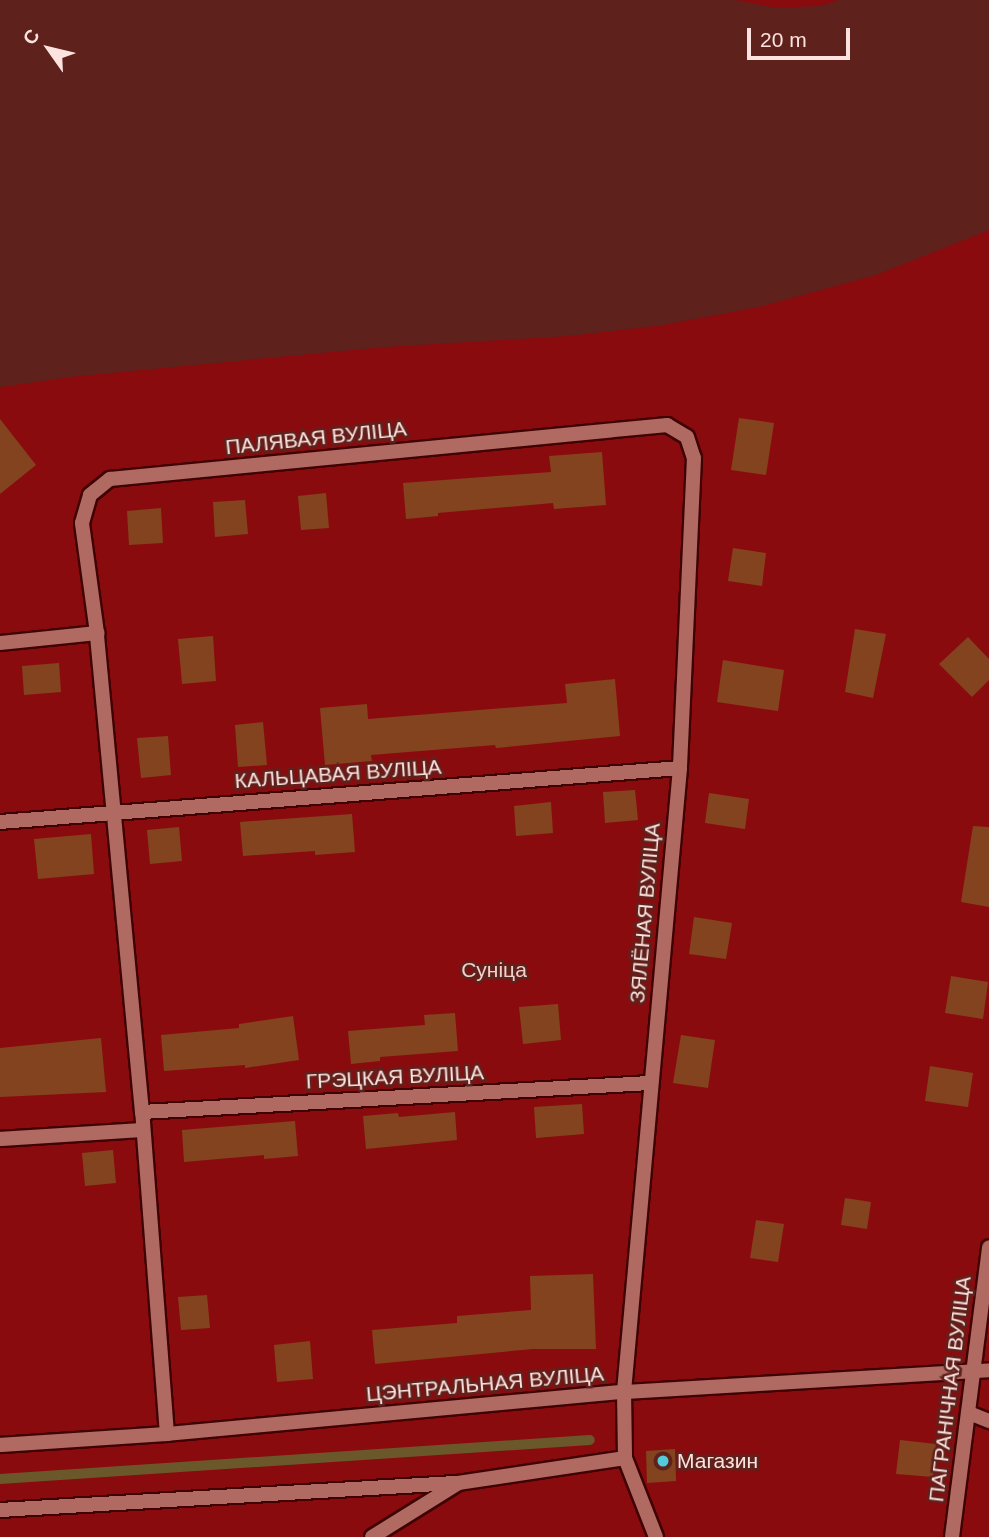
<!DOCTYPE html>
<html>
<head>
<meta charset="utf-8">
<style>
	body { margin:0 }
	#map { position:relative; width:989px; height:1537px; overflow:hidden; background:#5e211c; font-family:Helvetica,sans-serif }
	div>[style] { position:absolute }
	.green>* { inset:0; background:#8a0b0e }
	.stream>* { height:10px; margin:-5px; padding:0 5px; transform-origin:5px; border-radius:5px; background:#6a582b }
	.building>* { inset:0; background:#83431f }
	.roads { filter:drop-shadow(2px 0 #400304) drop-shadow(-2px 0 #400304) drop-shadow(0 2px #400304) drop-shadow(0 -2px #400304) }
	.service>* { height:14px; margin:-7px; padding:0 7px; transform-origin:7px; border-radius:7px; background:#b06a62 }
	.dots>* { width:19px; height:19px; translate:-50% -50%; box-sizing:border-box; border:4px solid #5e211c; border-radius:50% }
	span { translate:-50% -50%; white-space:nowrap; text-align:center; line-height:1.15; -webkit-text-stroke:5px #5e211c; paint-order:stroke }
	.street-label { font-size:21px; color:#fce3e0 }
	.park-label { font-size:21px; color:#f1cfca }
	.poi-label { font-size:21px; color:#fce3e0 }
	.left { translate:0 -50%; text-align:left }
	.north { position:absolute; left:14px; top:14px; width:70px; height:70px; -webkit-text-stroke:5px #5e211c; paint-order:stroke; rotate:304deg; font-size:19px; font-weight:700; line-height:28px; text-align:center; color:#fce3e0 }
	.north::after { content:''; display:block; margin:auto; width:24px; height:32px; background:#fce3e0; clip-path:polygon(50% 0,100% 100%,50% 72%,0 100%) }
	.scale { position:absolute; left:747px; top:28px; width:103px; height:32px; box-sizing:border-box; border:4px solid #fce3e0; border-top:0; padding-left:9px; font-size:21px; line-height:24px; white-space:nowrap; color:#fce3e0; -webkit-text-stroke:5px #5e211c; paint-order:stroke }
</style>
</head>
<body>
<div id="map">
	<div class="green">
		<div style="clip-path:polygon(736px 0,839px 0,819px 6px,777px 8px)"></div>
		<div style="clip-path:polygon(989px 230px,989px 1537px,0 1537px,0 387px,78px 376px,385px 347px,569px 336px,663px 325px,758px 307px,876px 275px)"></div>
	</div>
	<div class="stream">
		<div style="left:0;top:1479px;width:591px;rotate:-3.78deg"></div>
	</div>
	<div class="building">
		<div style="clip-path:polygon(739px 418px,774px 423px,766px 475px,731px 470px)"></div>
		<div style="clip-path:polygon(0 419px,36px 465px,0 494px)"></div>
		<div style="clip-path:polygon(602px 452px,606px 505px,554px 509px,553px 503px,438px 513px,438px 516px,406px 519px,403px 483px,551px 472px,549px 456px)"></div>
		<div style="clip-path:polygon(326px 493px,329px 528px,301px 530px,298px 496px)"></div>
		<div style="clip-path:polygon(245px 500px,248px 534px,215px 537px,213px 502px)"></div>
		<div style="clip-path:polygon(161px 508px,163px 543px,129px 545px,127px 511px)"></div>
		<div style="clip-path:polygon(733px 548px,766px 553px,762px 586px,728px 581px)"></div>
		<div style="clip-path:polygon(855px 629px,886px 634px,873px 698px,845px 692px)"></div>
		<div style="clip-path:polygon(213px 636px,216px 681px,182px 684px,178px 639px)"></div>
		<div style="clip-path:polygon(968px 637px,989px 659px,989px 680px,972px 697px,939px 664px)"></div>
		<div style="clip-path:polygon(723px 660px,784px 670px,778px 711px,717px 702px)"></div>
		<div style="clip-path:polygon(59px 663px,61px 692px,24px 695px,22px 666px)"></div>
		<div style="clip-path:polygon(615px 679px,620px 736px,496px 748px,495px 745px,371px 755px,372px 761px,325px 765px,320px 708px,367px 704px,368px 719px,567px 703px,565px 684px)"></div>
		<div style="clip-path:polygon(263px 722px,267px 765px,238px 767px,235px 725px)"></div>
		<div style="clip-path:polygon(168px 736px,171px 775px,141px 778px,137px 738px)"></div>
		<div style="clip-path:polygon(635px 790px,638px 820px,605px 823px,603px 792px)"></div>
		<div style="clip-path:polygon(709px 793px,749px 799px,745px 829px,705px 823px)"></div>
		<div style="clip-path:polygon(551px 802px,553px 833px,516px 836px,514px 806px)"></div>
		<div style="clip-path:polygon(352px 814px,355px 852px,315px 855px,315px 851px,243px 856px,240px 822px)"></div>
		<div style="clip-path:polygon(973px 826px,989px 827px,989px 907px,961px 902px)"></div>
		<div style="clip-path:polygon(179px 827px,182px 861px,150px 864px,147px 830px)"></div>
		<div style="clip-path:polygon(91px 834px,94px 874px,38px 879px,34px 839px)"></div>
		<div style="clip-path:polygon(694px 917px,732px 923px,726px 959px,689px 954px)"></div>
		<div style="clip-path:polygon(951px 976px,988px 982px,983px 1019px,945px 1013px)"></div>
		<div style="clip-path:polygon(558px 1004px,561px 1040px,523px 1044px,519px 1007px)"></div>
		<div style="clip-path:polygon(455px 1013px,458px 1051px,380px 1057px,380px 1061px,351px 1064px,348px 1031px,425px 1025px,424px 1015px)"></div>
		<div style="clip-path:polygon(293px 1016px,299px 1060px,245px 1068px,245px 1065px,164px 1071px,161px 1035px,239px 1028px,239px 1024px)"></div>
		<div style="clip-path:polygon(681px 1035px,715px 1040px,708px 1088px,673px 1083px)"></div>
		<div style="clip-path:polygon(101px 1038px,106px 1092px,0 1097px,0 1048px)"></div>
		<div style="clip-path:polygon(930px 1066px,973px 1073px,968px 1107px,925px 1101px)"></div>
		<div style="clip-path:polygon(582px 1104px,584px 1134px,536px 1138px,534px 1107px)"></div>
		<div style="clip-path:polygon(455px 1112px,457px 1140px,366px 1149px,363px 1116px,398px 1113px,399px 1117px)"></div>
		<div style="clip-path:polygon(295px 1121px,298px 1156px,264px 1159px,264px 1155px,184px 1162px,182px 1130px)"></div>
		<div style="clip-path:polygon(113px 1150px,116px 1183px,85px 1186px,82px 1153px)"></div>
		<div style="clip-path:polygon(845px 1198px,871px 1202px,867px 1229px,841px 1225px)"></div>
		<div style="clip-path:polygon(756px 1220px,784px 1224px,778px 1262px,750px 1258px)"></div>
		<div style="clip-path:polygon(593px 1274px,596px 1349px,533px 1349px,375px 1364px,372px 1330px,457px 1323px,457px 1316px,531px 1310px,530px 1276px)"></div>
		<div style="clip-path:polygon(207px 1295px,210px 1328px,181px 1330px,178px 1297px)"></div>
		<div style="clip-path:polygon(310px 1341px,313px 1379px,277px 1382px,274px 1345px)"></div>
		<div style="clip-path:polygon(900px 1440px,936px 1444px,933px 1477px,896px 1474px)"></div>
		<div style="clip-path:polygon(675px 1449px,676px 1481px,647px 1483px,646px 1451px)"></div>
	</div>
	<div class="roads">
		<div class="service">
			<div style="left:0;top:643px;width:98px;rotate:-5.9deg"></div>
			<div style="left:0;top:822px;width:682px;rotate:-4.54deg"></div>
			<div style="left:142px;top:1112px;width:509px;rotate:-3.27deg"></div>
			<div style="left:0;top:1139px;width:143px;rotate:-3.6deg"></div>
			<div style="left:969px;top:1413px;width:22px;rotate:22deg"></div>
			<div style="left:167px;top:1434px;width:323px;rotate:-94.4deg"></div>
			<div style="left:142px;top:1112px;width:481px;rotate:-95.4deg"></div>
			<div style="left:97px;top:633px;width:111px;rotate:-97.8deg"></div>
			<div style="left:82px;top:523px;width:29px;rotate:-74deg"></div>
			<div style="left:90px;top:495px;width:26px;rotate:-39deg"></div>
			<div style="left:110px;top:479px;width:560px;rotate:-5.54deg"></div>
			<div style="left:667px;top:425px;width:23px;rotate:31deg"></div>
			<div style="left:687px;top:437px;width:22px;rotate:72deg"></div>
			<div style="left:694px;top:458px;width:310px;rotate:92.6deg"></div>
			<div style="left:680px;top:768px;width:627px;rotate:95.13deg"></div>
			<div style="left:624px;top:1392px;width:66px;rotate:89.1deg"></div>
			<div style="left:0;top:1445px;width:167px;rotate:-3.8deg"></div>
			<div style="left:167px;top:1434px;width:459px;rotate:-5.3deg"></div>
			<div style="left:624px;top:1392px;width:366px;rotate:-3.4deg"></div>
			<div style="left:0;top:1510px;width:459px;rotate:-3.4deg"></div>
			<div style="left:458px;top:1483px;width:169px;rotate:-8.5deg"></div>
			<div style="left:625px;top:1458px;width:85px;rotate:68.6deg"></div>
			<div style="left:372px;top:1537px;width:100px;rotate:-31.9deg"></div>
			<div style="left:952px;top:1537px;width:292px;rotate:-82.7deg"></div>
		</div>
	</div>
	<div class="dots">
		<div style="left:663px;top:1461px;background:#53cbdb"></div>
	</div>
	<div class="street-label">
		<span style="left:316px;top:438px;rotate:-6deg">ПАЛЯВАЯ ВУЛІЦА</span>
		<span style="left:338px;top:774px;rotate:-4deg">КАЛЬЦАВАЯ ВУЛІЦА</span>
		<span style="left:645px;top:913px;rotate:-85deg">ЗЯЛЁНАЯ ВУЛІЦА</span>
		<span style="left:395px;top:1077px;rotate:-3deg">ГРЭЦКАЯ ВУЛІЦА</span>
		<span style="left:485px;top:1384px;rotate:-5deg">ЦЭНТРАЛЬНАЯ ВУЛІЦА</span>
		<span style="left:950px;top:1389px;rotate:-83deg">ПАГРАНІЧНАЯ ВУЛІЦА</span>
	</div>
	<div class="park-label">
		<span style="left:494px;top:970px">Суніца</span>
	</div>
	<div class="poi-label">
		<span class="left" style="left:677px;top:1461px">Магазин</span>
	</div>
	<div class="north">С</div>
	<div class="scale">20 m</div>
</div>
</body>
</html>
